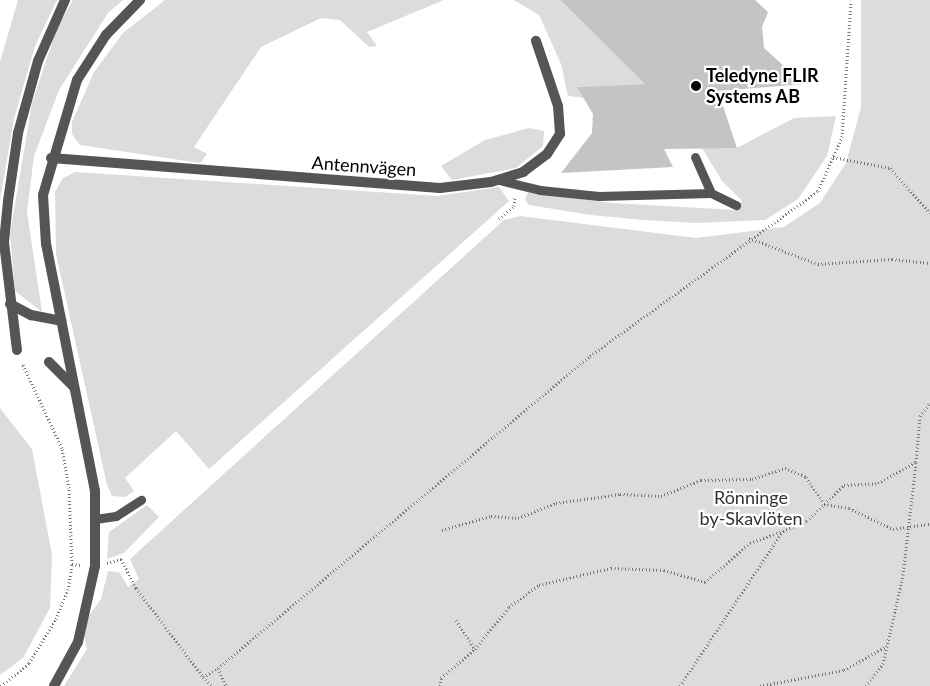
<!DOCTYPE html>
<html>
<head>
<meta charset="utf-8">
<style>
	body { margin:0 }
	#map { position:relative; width:930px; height:686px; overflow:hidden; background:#fff; font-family:Lato,sans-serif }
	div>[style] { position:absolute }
	.green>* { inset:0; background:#dcdcdc }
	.building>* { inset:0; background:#c4c4c4 }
	.path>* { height:3px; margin-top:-1.5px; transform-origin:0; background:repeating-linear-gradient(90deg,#777 0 1px,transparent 0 3.5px) }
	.service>* { height:9px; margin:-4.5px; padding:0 4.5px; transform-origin:4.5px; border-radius:4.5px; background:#555 }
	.minor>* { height:10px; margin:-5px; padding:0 5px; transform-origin:5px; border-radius:5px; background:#555 }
	.dots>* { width:14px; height:14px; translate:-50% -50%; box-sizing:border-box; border:2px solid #fff; border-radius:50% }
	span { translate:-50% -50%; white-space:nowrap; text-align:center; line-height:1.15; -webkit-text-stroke:4.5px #fff; paint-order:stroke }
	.poi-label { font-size:18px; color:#000; font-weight:700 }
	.left { translate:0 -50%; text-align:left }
	.street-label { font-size:18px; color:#000 }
	.park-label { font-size:18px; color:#333 }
</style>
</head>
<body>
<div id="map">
	<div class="green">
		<div style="clip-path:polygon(18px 0,57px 0,35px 46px,14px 119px,0 200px,0 62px)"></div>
		<div style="clip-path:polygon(73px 0,123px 0,108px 13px,59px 90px,34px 156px,27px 212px,42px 312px,15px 291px,10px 234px,32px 103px,57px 28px)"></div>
		<div style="clip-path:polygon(165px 0,444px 0,367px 32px,377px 46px,369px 47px,340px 20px,321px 18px,261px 47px,194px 147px,207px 154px,200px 163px,80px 145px,72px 134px,72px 122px,94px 72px,123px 33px)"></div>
		<div style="clip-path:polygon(514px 0,560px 0,645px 84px,578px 87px,586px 98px,568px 96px,561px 64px,539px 15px)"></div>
		<div style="clip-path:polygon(861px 0,930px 0,930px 686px,64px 686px,87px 649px,82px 625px,101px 599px,108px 571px,119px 572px,128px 587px,139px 579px,130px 559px,504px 220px,520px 216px,696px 238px,784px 227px,820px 203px,846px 163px,861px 107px)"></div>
		<div style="clip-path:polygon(836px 116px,827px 156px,798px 199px,765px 220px,697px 223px,643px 220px,591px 215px,529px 205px,525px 200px,528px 192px,612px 203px,736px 210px,742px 201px,722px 181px,702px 148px,737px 148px,794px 118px)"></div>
		<div style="clip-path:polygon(529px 128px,544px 131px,543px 146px,516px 168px,452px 180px,441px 166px,485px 140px)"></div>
		<div style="clip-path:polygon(75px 172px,437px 196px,499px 187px,509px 201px,209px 469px,176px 431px,125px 478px,134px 491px,125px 497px,112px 496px,107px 485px,56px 254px,55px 192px,63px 178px)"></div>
		<div style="clip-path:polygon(0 408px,32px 449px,52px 555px,50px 608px,23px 658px,0 675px)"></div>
		<div style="clip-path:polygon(147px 505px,159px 517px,124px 553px,107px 559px,109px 532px)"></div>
	</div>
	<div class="building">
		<div style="clip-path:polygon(560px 0,755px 0,768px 12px,762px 27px,764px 48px,804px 84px,718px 91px,737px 148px,664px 149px,673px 167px,561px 173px,592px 133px,593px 114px,577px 87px,645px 84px)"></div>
	</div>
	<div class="path">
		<div style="left:833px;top:157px;width:58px;rotate:10.9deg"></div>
		<div style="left:890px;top:168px;width:60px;rotate:48.4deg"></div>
		<div style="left:499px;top:219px;width:20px;rotate:-41deg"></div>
		<div style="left:514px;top:206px;width:9px;rotate:-84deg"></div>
		<div style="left:749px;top:238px;width:74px;rotate:20.6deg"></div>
		<div style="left:818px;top:264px;width:74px;rotate:-3.9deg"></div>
		<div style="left:892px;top:259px;width:38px;rotate:6deg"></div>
		<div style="left:442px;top:530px;width:51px;rotate:-15.9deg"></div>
		<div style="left:491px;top:516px;width:27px;rotate:4deg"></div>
		<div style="left:518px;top:518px;width:41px;rotate:-21.5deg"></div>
		<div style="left:556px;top:503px;width:65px;rotate:-8deg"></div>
		<div style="left:620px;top:494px;width:41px;rotate:2.8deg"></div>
		<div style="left:661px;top:496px;width:43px;rotate:-21.8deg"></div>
		<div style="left:701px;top:480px;width:51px;rotate:-1.1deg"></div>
		<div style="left:752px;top:479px;width:35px;rotate:-18deg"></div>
		<div style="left:785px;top:468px;width:23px;rotate:23deg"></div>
		<div style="left:806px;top:477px;width:32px;rotate:56deg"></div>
		<div style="left:824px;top:504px;width:25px;rotate:9deg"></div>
		<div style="left:849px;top:508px;width:49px;rotate:25.5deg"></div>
		<div style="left:893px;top:529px;width:37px;rotate:-8deg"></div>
		<div style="left:107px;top:563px;width:15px;rotate:-16deg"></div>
		<div style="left:121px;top:559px;width:33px;rotate:63deg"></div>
		<div style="left:136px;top:588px;width:111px;rotate:53deg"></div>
		<div style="left:203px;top:677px;width:17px;rotate:-31deg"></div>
		<div style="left:218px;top:668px;width:486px;rotate:-40deg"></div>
		<div style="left:590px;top:356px;width:281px;rotate:-35.9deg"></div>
		<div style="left:818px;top:191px;width:59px;rotate:-66deg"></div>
		<div style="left:842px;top:137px;width:137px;rotate:-86.2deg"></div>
		<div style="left:72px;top:564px;width:9px;rotate:6deg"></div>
		<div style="left:456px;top:620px;width:35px;rotate:57deg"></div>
		<div style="left:218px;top:668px;width:20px;rotate:66deg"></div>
		<div style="left:203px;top:677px;width:13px;rotate:45deg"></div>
		<div style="left:1px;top:686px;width:36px;rotate:-39deg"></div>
		<div style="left:29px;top:663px;width:52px;rotate:-58.5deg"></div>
		<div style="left:56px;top:619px;width:31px;rotate:-68deg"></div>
		<div style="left:68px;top:590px;width:26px;rotate:-81deg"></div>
		<div style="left:72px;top:564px;width:76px;rotate:-92.3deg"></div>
		<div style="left:69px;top:488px;width:41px;rotate:-99.9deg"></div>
		<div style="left:62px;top:448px;width:94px;rotate:-115.2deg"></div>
		<div style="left:440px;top:686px;width:8px;rotate:-83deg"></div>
		<div style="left:441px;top:678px;width:45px;rotate:-40.5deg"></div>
		<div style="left:475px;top:649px;width:54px;rotate:-51deg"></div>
		<div style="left:509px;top:607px;width:37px;rotate:-36deg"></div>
		<div style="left:539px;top:585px;width:74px;rotate:-13.3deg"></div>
		<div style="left:611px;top:568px;width:53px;rotate:2.2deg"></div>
		<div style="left:664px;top:570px;width:43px;rotate:16.3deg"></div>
		<div style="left:705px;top:582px;width:60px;rotate:-40.9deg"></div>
		<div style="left:750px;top:543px;width:35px;rotate:-20deg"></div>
		<div style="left:680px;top:686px;width:186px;rotate:-56.4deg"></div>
		<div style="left:783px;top:531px;width:26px;rotate:-23deg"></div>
		<div style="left:807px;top:521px;width:52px;rotate:-44.2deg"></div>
		<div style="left:844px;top:485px;width:34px;rotate:-3deg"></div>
		<div style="left:878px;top:483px;width:43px;rotate:-28.9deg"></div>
		<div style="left:916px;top:462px;width:46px;rotate:-85deg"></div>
		<div style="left:920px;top:416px;width:16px;rotate:-52deg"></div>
		<div style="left:760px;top:686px;width:86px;rotate:-10.8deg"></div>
		<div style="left:844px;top:670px;width:49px;rotate:-29.2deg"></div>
		<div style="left:866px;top:686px;width:28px;rotate:-52deg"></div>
		<div style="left:883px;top:664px;width:91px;rotate:-77.3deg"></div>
		<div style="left:903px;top:575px;width:113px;rotate:-83.4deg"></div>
	</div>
	<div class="service">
		<div style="left:695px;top:157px;width:39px;rotate:66deg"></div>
		<div style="left:499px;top:180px;width:42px;rotate:13.7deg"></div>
		<div style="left:540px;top:190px;width:59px;rotate:5.8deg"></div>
		<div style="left:599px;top:196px;width:112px;rotate:-1.5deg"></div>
		<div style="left:711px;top:193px;width:28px;rotate:26deg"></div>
		<div style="left:95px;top:519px;width:21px;rotate:-8deg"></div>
		<div style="left:116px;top:516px;width:30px;rotate:-33deg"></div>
	</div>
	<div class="minor">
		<div style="left:51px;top:158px;width:390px;rotate:4.4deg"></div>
		<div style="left:440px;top:188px;width:51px;rotate:-6.7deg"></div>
		<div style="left:491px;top:182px;width:34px;rotate:-17deg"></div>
		<div style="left:523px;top:172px;width:30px;rotate:-37deg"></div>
		<div style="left:547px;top:154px;width:24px;rotate:-57deg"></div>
		<div style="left:560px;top:134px;width:28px;rotate:-94deg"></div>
		<div style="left:558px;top:106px;width:69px;rotate:-108.7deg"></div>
		<div style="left:10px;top:304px;width:24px;rotate:28deg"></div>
		<div style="left:31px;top:315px;width:31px;rotate:11deg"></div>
		<div style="left:17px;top:350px;width:109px;rotate:-96.9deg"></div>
		<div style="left:4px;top:242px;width:41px;rotate:-84.4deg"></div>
		<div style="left:8px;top:201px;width:69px;rotate:-81.6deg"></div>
		<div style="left:18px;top:133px;width:75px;rotate:-74.5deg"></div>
		<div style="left:38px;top:61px;width:67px;rotate:-66.1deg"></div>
		<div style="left:49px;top:362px;width:35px;rotate:45deg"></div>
		<div style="left:54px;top:686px;width:50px;rotate:-61.4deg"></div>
		<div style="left:78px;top:642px;width:78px;rotate:-77.4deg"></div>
		<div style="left:95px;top:566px;width:75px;rotate:-90deg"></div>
		<div style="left:95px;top:491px;width:252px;rotate:-101.2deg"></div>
		<div style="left:46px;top:244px;width:49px;rotate:-93.5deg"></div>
		<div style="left:43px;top:195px;width:120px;rotate:-73.5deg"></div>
		<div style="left:77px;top:80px;width:54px;rotate:-57.2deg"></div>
		<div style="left:106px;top:35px;width:49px;rotate:-45.8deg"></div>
	</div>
	<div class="dots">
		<div style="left:696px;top:86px;background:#000"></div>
	</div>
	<div class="poi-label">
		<span class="left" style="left:706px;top:86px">Teledyne FLIR<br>Systems AB</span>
	</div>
	<div class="street-label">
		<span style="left:364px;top:166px;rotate:4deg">Antennvägen</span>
	</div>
	<div class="park-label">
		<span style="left:751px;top:508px">Rönninge<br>by-Skavlöten</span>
	</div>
</div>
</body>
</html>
